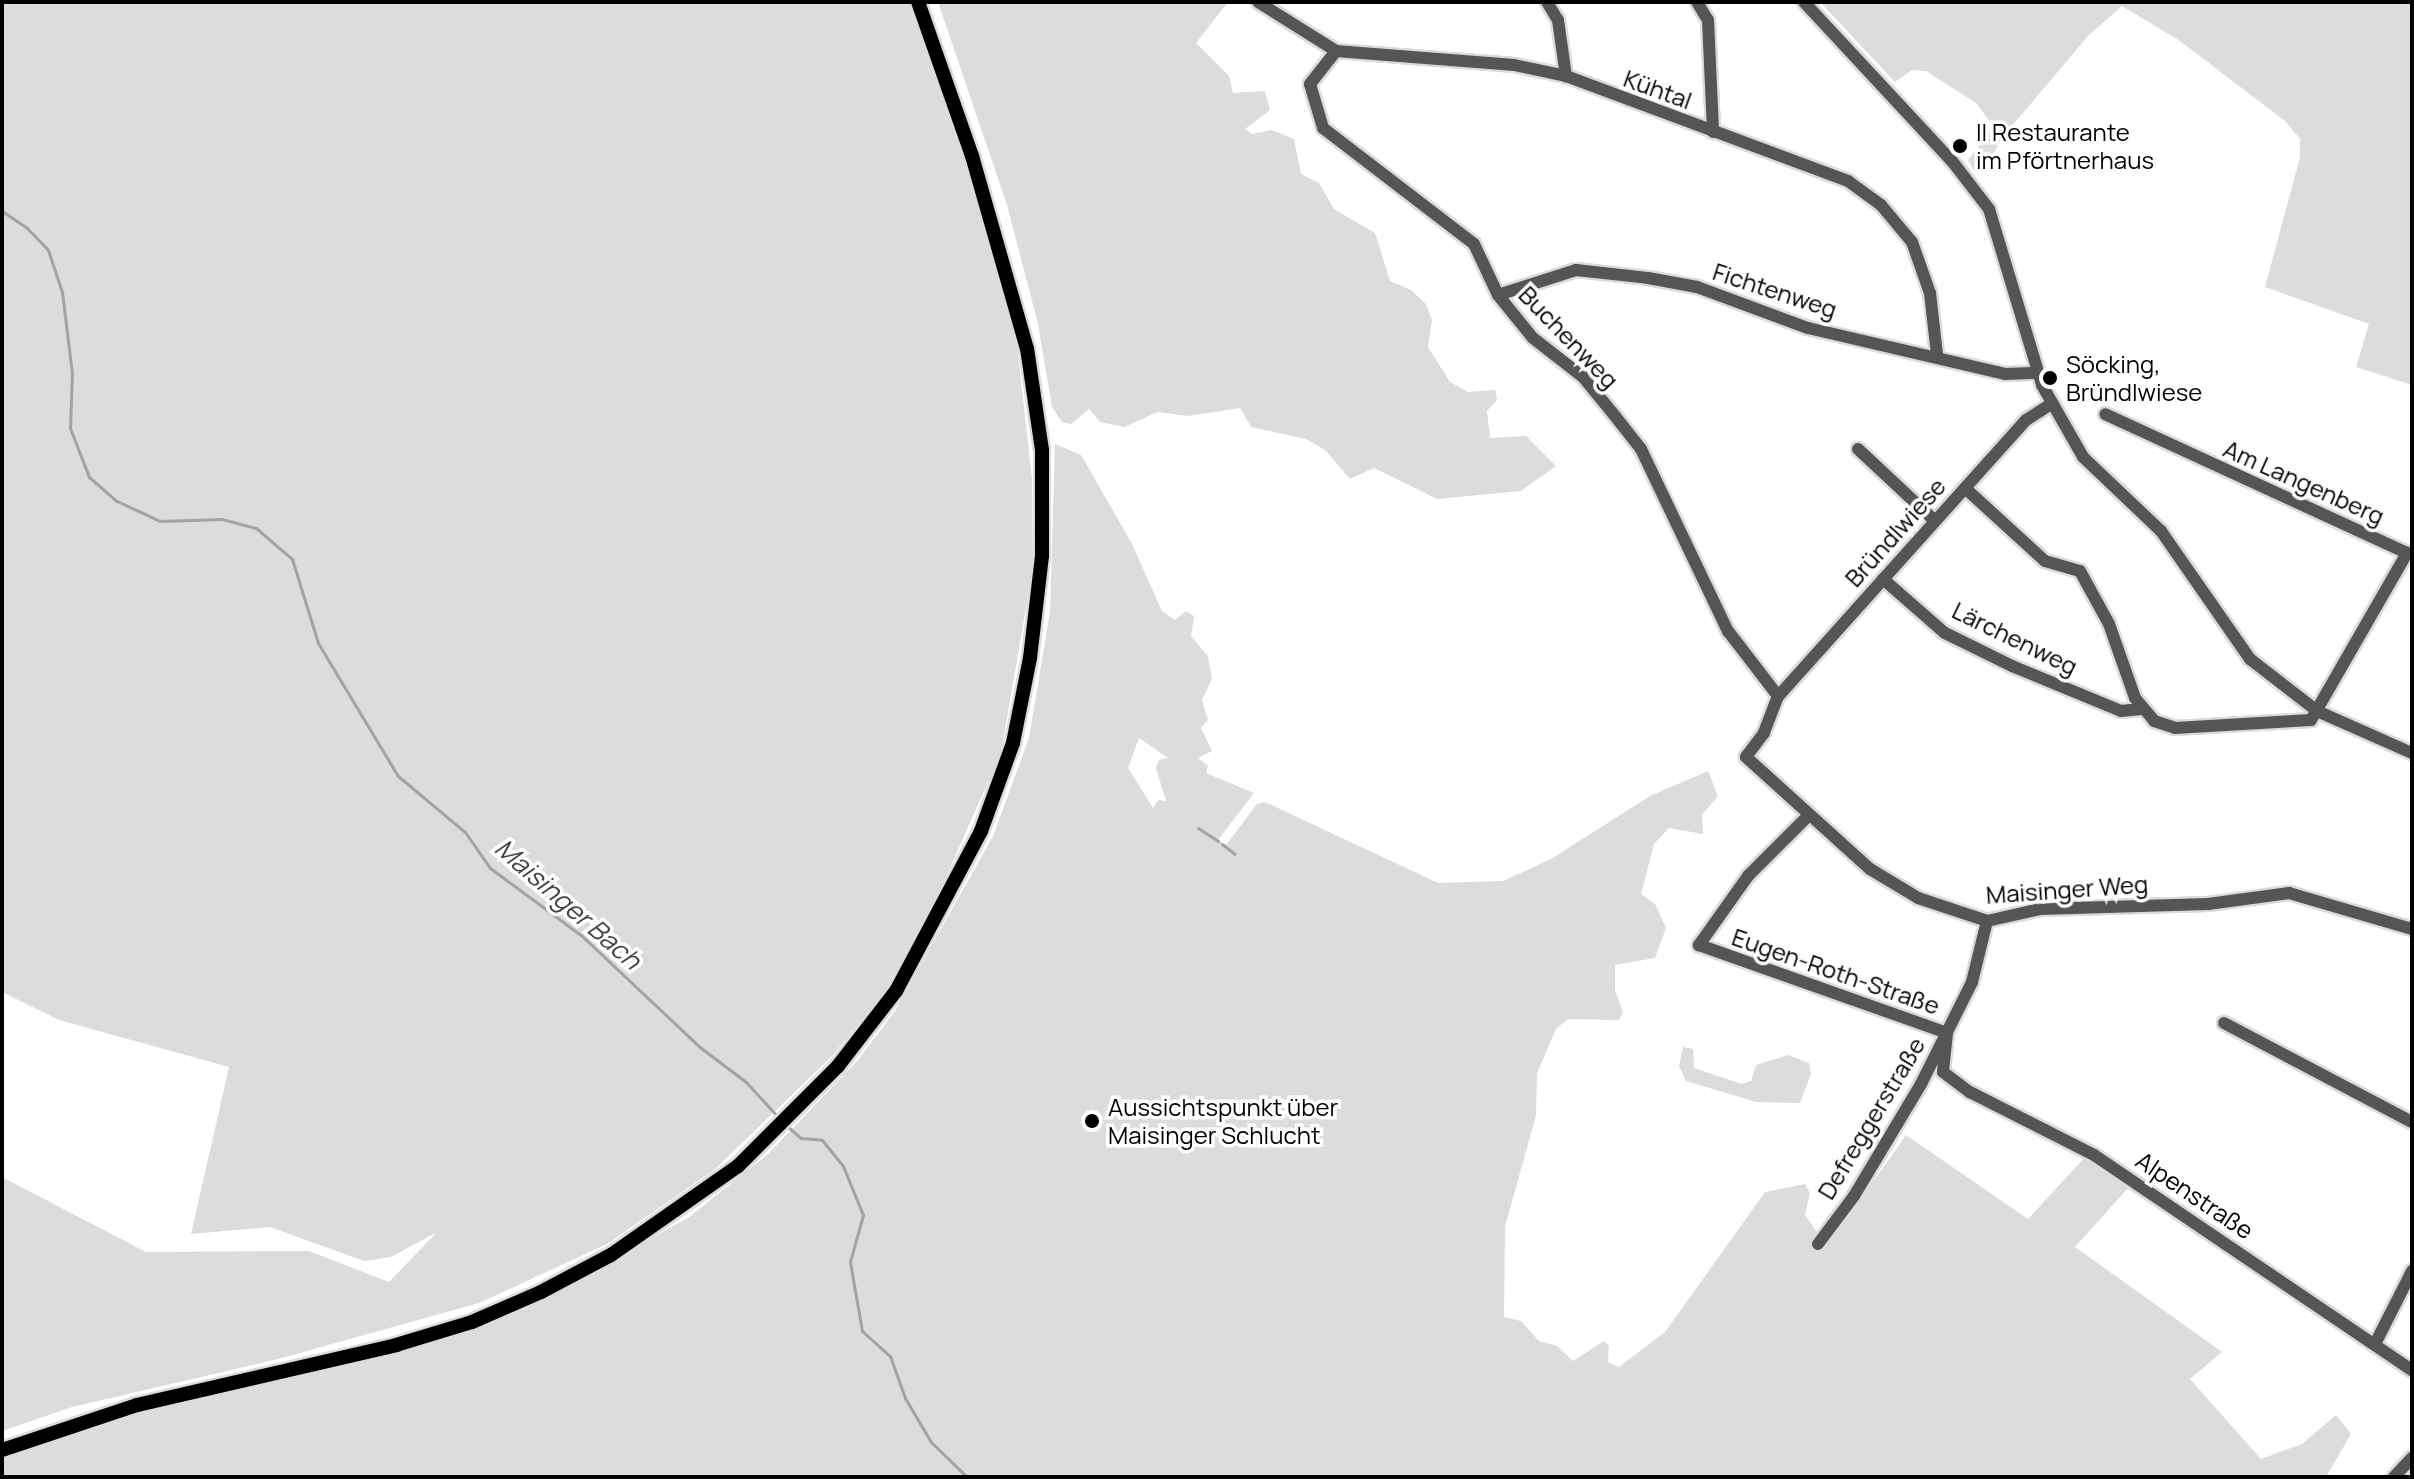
<!DOCTYPE html>
<html>
<head>
<meta charset="utf-8">
<style>
	body { margin:0 }
	#map { position:relative; width:2414px; height:1479px; overflow:hidden; background:#fff; font-family:Manrope,sans-serif }
	div>[style] { position:absolute }
	.green>* { inset:0; background:#dcdcdc }
	.stream>* { height:3px; margin:-1.5px; padding:0 1.5px; transform-origin:1.5px; border-radius:1.5px; background:#a3a3a3 }
	.roads { filter:drop-shadow(2px 0 #dbdbdb) drop-shadow(-2px 0 #dbdbdb) drop-shadow(0 2px #dbdbdb) drop-shadow(0 -2px #dbdbdb) }
	.minor>* { height:12px; margin:-6px; padding:0 6px; transform-origin:6px; border-radius:6px; background:#555 }
	.major>* { height:14px; margin:-7px; padding:0 7px; transform-origin:7px; border-radius:7px; background:#000 }
	.dots>* { width:22px; height:22px; translate:-50% -50%; box-sizing:border-box; border:4px solid #fff; border-radius:50% }
	span { translate:-50% -50%; white-space:nowrap; text-align:center; line-height:1.15; -webkit-text-stroke:7px #fff; paint-order:stroke }
	.street-label { font-size:24px; color:#000 }
	.poi-label { font-size:24px; color:#000 }
	.left { translate:0 -50%; text-align:left }
	.water-label { font-size:26px; color:#444; font-style:italic }
	.frame { position:absolute; inset:0; border:4px solid #000; pointer-events:none }
</style>
</head>
<body>
<div id="map">
	<div class="green">
		<div style="clip-path:polygon(2px 2px,912px 2px,966px 154px,1016px 336px,1032px 479px,1033px 567px,1001px 753px,928px 917px,881px 997px,831px 1057px,714px 1170px,607px 1244px,479px 1303px,278px 1359px,72px 1407px,2px 1431px,2px 1177px,146px 1252px,309px 1251px,389px 1282px,437px 1232px,391px 1257px,364px 1261px,270px 1227px,191px 1234px,229px 1067px,59px 1020px,2px 992px)"></div>
		<div style="clip-path:polygon(938px 2px,1228px 2px,1196px 43px,1229px 76px,1233px 93px,1265px 91px,1270px 110px,1245px 129px,1252px 134px,1272px 130px,1294px 139px,1301px 174px,1319px 183px,1334px 209px,1375px 233px,1390px 281px,1411px 290px,1426px 304px,1432px 320px,1428px 347px,1450px 382px,1468px 392px,1495px 390px,1497px 400px,1487px 411px,1490px 438px,1526px 436px,1556px 466px,1521px 491px,1437px 499px,1374px 468px,1350px 479px,1325px 450px,1306px 439px,1251px 427px,1240px 408px,1188px 416px,1158px 412px,1124px 427px,1100px 422px,1089px 409px,1071px 424px,1062px 422px,1052px 407px,1038px 324px,1007px 205px)"></div>
		<div style="clip-path:polygon(1820px 2px,2412px 2px,2412px 385px,2356px 367px,2369px 324px,2265px 287px,2300px 157px,2300px 139px,2285px 121px,2180px 41px,2122px 6px,2088px 36px,2001px 139px,1991px 159px,1974px 171px,1968px 160px,1994px 127px,1976px 103px,1926px 71px,1912px 70px,1895px 82px)"></div>
		<div style="clip-path:polygon(evenodd,1055px 444px,1081px 455px,1132px 544px,1162px 611px,1175px 620px,1186px 611px,1194px 616px,1191px 636px,1208px 656px,1212px 679px,1202px 700px,1208px 720px,1201px 728px,1212px 751px,1198px 758px,1208px 766px,1206px 773px,1254px 793px,1218px 840px,1226px 845px,1257px 804px,1265px 802px,1438px 883px,1503px 881px,1551px 859px,1650px 796px,1708px 771px,1718px 796px,1702px 815px,1703px 834px,1669px 828px,1654px 844px,1641px 894px,1655px 904px,1666px 928px,1655px 958px,1615px 965px,1615px 990px,1623px 1012px,1619px 1020px,1568px 1019px,1556px 1029px,1537px 1073px,1536px 1116px,1505px 1226px,1504px 1317px,1521px 1321px,1539px 1341px,1557px 1346px,1573px 1361px,1604px 1341px,1609px 1346px,1608px 1362px,1619px 1367px,1665px 1332px,1765px 1192px,1805px 1184px,1810px 1193px,1805px 1215px,1819px 1235px,1846px 1206px,1856px 1206px,1906px 1135px,2028px 1219px,2085px 1157px,2129px 1187px,2075px 1247px,2222px 1352px,2190px 1379px,2261px 1459px,2302px 1444px,2336px 1415px,2351px 1434px,2326px 1477px,2px 1477px,2px 1454px,155px 1406px,464px 1333px,531px 1307px,689px 1217px,768px 1154px,858px 1060px,895px 1011px,993px 836px,1029px 738px,1050px 612px,1055px 444px,1139px 738px,1168px 758px,1159px 760px,1156px 768px,1166px 801px,1158px 800px,1153px 808px,1128px 768px,1139px 738px)"></div>
		<div style="clip-path:polygon(1683px 1047px,1693px 1049px,1694px 1068px,1742px 1084px,1751px 1081px,1756px 1065px,1788px 1055px,1809px 1063px,1811px 1074px,1800px 1103px,1756px 1102px,1686px 1081px,1679px 1066px)"></div>
	</div>
	<div class="stream">
		<div style="left:2px;top:211px;width:29px;rotate:34deg"></div>
		<div style="left:26px;top:227px;width:32px;rotate:46deg"></div>
		<div style="left:48px;top:250px;width:44px;rotate:71.6deg"></div>
		<div style="left:62px;top:292px;width:82px;rotate:83deg"></div>
		<div style="left:72px;top:373px;width:55px;rotate:92.1deg"></div>
		<div style="left:70px;top:428px;width:53px;rotate:68.8deg"></div>
		<div style="left:89px;top:477px;width:37px;rotate:41deg"></div>
		<div style="left:117px;top:501px;width:47px;rotate:24.9deg"></div>
		<div style="left:160px;top:521px;width:62px;rotate:-1.8deg"></div>
		<div style="left:222px;top:519px;width:35px;rotate:15deg"></div>
		<div style="left:256px;top:528px;width:48px;rotate:40.7deg"></div>
		<div style="left:292px;top:559px;width:88px;rotate:72.8deg"></div>
		<div style="left:318px;top:643px;width:155px;rotate:59deg"></div>
		<div style="left:398px;top:776px;width:87px;rotate:39.9deg"></div>
		<div style="left:465px;top:832px;width:44px;rotate:55.2deg"></div>
		<div style="left:490px;top:868px;width:114px;rotate:36.5deg"></div>
		<div style="left:582px;top:936px;width:163px;rotate:43.3deg"></div>
		<div style="left:701px;top:1048px;width:56px;rotate:37.1deg"></div>
		<div style="left:746px;top:1082px;width:49px;rotate:47.5deg"></div>
		<div style="left:1198px;top:828px;width:24px;rotate:33deg"></div>
		<div style="left:1222px;top:844px;width:16px;rotate:38deg"></div>
		<div style="left:787px;top:1126px;width:18px;rotate:41deg"></div>
		<div style="left:801px;top:1138px;width:21px;rotate:5deg"></div>
		<div style="left:822px;top:1140px;width:33px;rotate:51deg"></div>
		<div style="left:843px;top:1166px;width:53px;rotate:67.8deg"></div>
		<div style="left:863px;top:1215px;width:49px;rotate:105.5deg"></div>
		<div style="left:850px;top:1262px;width:70px;rotate:80.1deg"></div>
		<div style="left:862px;top:1331px;width:38px;rotate:42deg"></div>
		<div style="left:890px;top:1356px;width:45px;rotate:70.3deg"></div>
		<div style="left:905px;top:1398px;width:51px;rotate:59.4deg"></div>
		<div style="left:931px;top:1442px;width:50px;rotate:44.2deg"></div>
	</div>
	<div class="roads">
		<div class="minor">
			<div style="left:1258px;top:2px;width:92px;rotate:32.1deg"></div>
			<div style="left:1336px;top:51px;width:179px;rotate:4.5deg"></div>
			<div style="left:1514px;top:65px;width:53px;rotate:11.9deg"></div>
			<div style="left:1566px;top:76px;width:301px;rotate:20.4deg"></div>
			<div style="left:1848px;top:181px;width:41px;rotate:36deg"></div>
			<div style="left:1881px;top:205px;width:48px;rotate:50deg"></div>
			<div style="left:1912px;top:242px;width:54px;rotate:70.6deg"></div>
			<div style="left:1930px;top:293px;width:61px;rotate:83.5deg"></div>
			<div style="left:1547px;top:2px;width:21px;rotate:59deg"></div>
			<div style="left:1558px;top:20px;width:57px;rotate:81.9deg"></div>
			<div style="left:1697px;top:2px;width:21px;rotate:59deg"></div>
			<div style="left:1708px;top:20px;width:112px;rotate:87.4deg"></div>
			<div style="left:1804px;top:2px;width:217px;rotate:47.1deg"></div>
			<div style="left:1952px;top:161px;width:61px;rotate:52.4deg"></div>
			<div style="left:1989px;top:209px;width:184px;rotate:73.2deg"></div>
			<div style="left:2042px;top:385px;width:83px;rotate:60.3deg"></div>
			<div style="left:2083px;top:457px;width:108px;rotate:43.5deg"></div>
			<div style="left:2161px;top:531px;width:156px;rotate:55.2deg"></div>
			<div style="left:2250px;top:659px;width:85px;rotate:37.8deg"></div>
			<div style="left:2317px;top:711px;width:104px;rotate:23.9deg"></div>
			<div style="left:1336px;top:51px;width:42px;rotate:128.2deg"></div>
			<div style="left:1310px;top:84px;width:46px;rotate:73.5deg"></div>
			<div style="left:1323px;top:128px;width:190px;rotate:37.5deg"></div>
			<div style="left:1474px;top:244px;width:56px;rotate:64.8deg"></div>
			<div style="left:1498px;top:295px;width:55px;rotate:50.9deg"></div>
			<div style="left:1533px;top:338px;width:63px;rotate:38deg"></div>
			<div style="left:1583px;top:377px;width:50px;rotate:50.6deg"></div>
			<div style="left:1615px;top:416px;width:42px;rotate:51.8deg"></div>
			<div style="left:1641px;top:449px;width:202px;rotate:64.5deg"></div>
			<div style="left:1728px;top:631px;width:82px;rotate:52.4deg"></div>
			<div style="left:1498px;top:295px;width:82px;rotate:-17.8deg"></div>
			<div style="left:1576px;top:270px;width:72px;rotate:6.3deg"></div>
			<div style="left:1648px;top:278px;width:50px;rotate:10.4deg"></div>
			<div style="left:1697px;top:287px;width:118px;rotate:20.3deg"></div>
			<div style="left:1808px;top:328px;width:202px;rotate:13.1deg"></div>
			<div style="left:2005px;top:374px;width:33px;rotate:-2deg"></div>
			<div style="left:2051px;top:404px;width:30px;rotate:147deg"></div>
			<div style="left:2026px;top:420px;width:371px;rotate:131.9deg"></div>
			<div style="left:1778px;top:696px;width:40px;rotate:111deg"></div>
			<div style="left:1764px;top:733px;width:30px;rotate:127deg"></div>
			<div style="left:1746px;top:757px;width:167px;rotate:42.1deg"></div>
			<div style="left:1870px;top:869px;width:56px;rotate:31.1deg"></div>
			<div style="left:1918px;top:898px;width:73px;rotate:18.4deg"></div>
			<div style="left:1987px;top:921px;width:54px;rotate:-12.8deg"></div>
			<div style="left:2040px;top:909px;width:168px;rotate:-1.7deg"></div>
			<div style="left:2208px;top:904px;width:82px;rotate:-7.7deg"></div>
			<div style="left:2289px;top:893px;width:128px;rotate:16.3deg"></div>
			<div style="left:1858px;top:449px;width:105px;rotate:43.1deg"></div>
			<div style="left:1965px;top:488px;width:108px;rotate:42.4deg"></div>
			<div style="left:2045px;top:561px;width:36px;rotate:16deg"></div>
			<div style="left:2080px;top:571px;width:60px;rotate:61.3deg"></div>
			<div style="left:2109px;top:624px;width:78px;rotate:70.6deg"></div>
			<div style="left:2135px;top:698px;width:30px;rotate:50deg"></div>
			<div style="left:2154px;top:721px;width:22px;rotate:18deg"></div>
			<div style="left:2175px;top:728px;width:136px;rotate:-3.4deg"></div>
			<div style="left:2311px;top:720px;width:193px;rotate:-60.1deg"></div>
			<div style="left:2407px;top:553px;width:332px;rotate:-155.3deg"></div>
			<div style="left:1883px;top:579px;width:82px;rotate:41.1deg"></div>
			<div style="left:1945px;top:633px;width:75px;rotate:26.2deg"></div>
			<div style="left:2012px;top:666px;width:118px;rotate:22.4deg"></div>
			<div style="left:2121px;top:711px;width:20px;rotate:-6deg"></div>
			<div style="left:1809px;top:815px;width:86px;rotate:135deg"></div>
			<div style="left:1748px;top:876px;width:85px;rotate:125.4deg"></div>
			<div style="left:1699px;top:945px;width:263px;rotate:19.5deg"></div>
			<div style="left:1947px;top:1033px;width:39px;rotate:96deg"></div>
			<div style="left:1943px;top:1072px;width:34px;rotate:37deg"></div>
			<div style="left:1970px;top:1092px;width:139px;rotate:26.9deg"></div>
			<div style="left:2094px;top:1155px;width:384px;rotate:34.1deg"></div>
			<div style="left:2224px;top:1023px;width:212px;rotate:27.8deg"></div>
			<div style="left:1818px;top:1244px;width:60px;rotate:-53.1deg"></div>
			<div style="left:1854px;top:1196px;width:131px;rotate:-59.1deg"></div>
			<div style="left:1921px;top:1084px;width:114px;rotate:-63.4deg"></div>
			<div style="left:1972px;top:982px;width:63px;rotate:-76.2deg"></div>
			<div style="left:2376px;top:1342px;width:80px;rotate:-63.1deg"></div>
			<div style="left:2394px;top:1477px;width:26px;rotate:-47deg"></div>
		</div>
		<div class="major">
			<div style="left:2px;top:1450px;width:142px;rotate:-18.4deg"></div>
			<div style="left:137px;top:1405px;width:266px;rotate:-13deg"></div>
			<div style="left:396px;top:1345px;width:79px;rotate:-16.8deg"></div>
			<div style="left:472px;top:1322px;width:75px;rotate:-23.5deg"></div>
			<div style="left:541px;top:1292px;width:79px;rotate:-27.9deg"></div>
			<div style="left:611px;top:1255px;width:155px;rotate:-35deg"></div>
			<div style="left:738px;top:1166px;width:141px;rotate:-45deg"></div>
			<div style="left:838px;top:1066px;width:95px;rotate:-52.3deg"></div>
			<div style="left:896px;top:991px;width:181px;rotate:-62deg"></div>
			<div style="left:981px;top:831px;width:94px;rotate:-70deg"></div>
			<div style="left:1013px;top:743px;width:87px;rotate:-78.7deg"></div>
			<div style="left:1030px;top:658px;width:103px;rotate:-83.3deg"></div>
			<div style="left:1042px;top:556px;width:106px;rotate:-90deg"></div>
			<div style="left:1042px;top:450px;width:102px;rotate:-98.4deg"></div>
			<div style="left:1027px;top:349px;width:201px;rotate:-105.9deg"></div>
			<div style="left:972px;top:156px;width:163px;rotate:-109.3deg"></div>
		</div>
	</div>
	<div class="dots">
		<div style="left:1960px;top:146px;background:#000"></div>
		<div style="left:2050px;top:378px;background:#000"></div>
		<div style="left:1092px;top:1121px;background:#000"></div>
	</div>
	<div class="street-label">
		<span style="left:1658px;top:89px;rotate:20deg">Kühtal</span>
		<span style="left:1775px;top:290px;rotate:18deg">Fichtenweg</span>
		<span style="left:1569px;top:337px;rotate:46deg">Buchenweg</span>
		<span style="left:2304px;top:482px;rotate:24deg">Am Langenberg</span>
		<span style="left:1895px;top:532px;rotate:-48deg">Bründlwiese</span>
		<span style="left:2015px;top:638px;rotate:26deg">Lärchenweg</span>
		<span style="left:2067px;top:889px;rotate:-4deg">Maisinger Weg</span>
		<span style="left:1836px;top:971px;rotate:19deg">Eugen-Roth-Straße</span>
		<span style="left:1871px;top:1118px;rotate:-59deg">Defreggerstraße</span>
		<span style="left:2195px;top:1195px;rotate:34deg">Alpenstraße</span>
	</div>
	<div class="poi-label">
		<span class="left" style="left:1976px;top:146px">Il Restaurante<br>im Pförtnerhaus</span>
		<span class="left" style="left:2066px;top:378px">Söcking,<br>Bründlwiese</span>
		<span class="left" style="left:1108px;top:1121px">Aussichtspunkt über<br>Maisinger Schlucht</span>
	</div>
	<div class="water-label">
		<span style="left:568px;top:904px;rotate:41deg">Maisinger Bach</span>
	</div>
	<div class="frame"></div>
</div>
</body>
</html>
